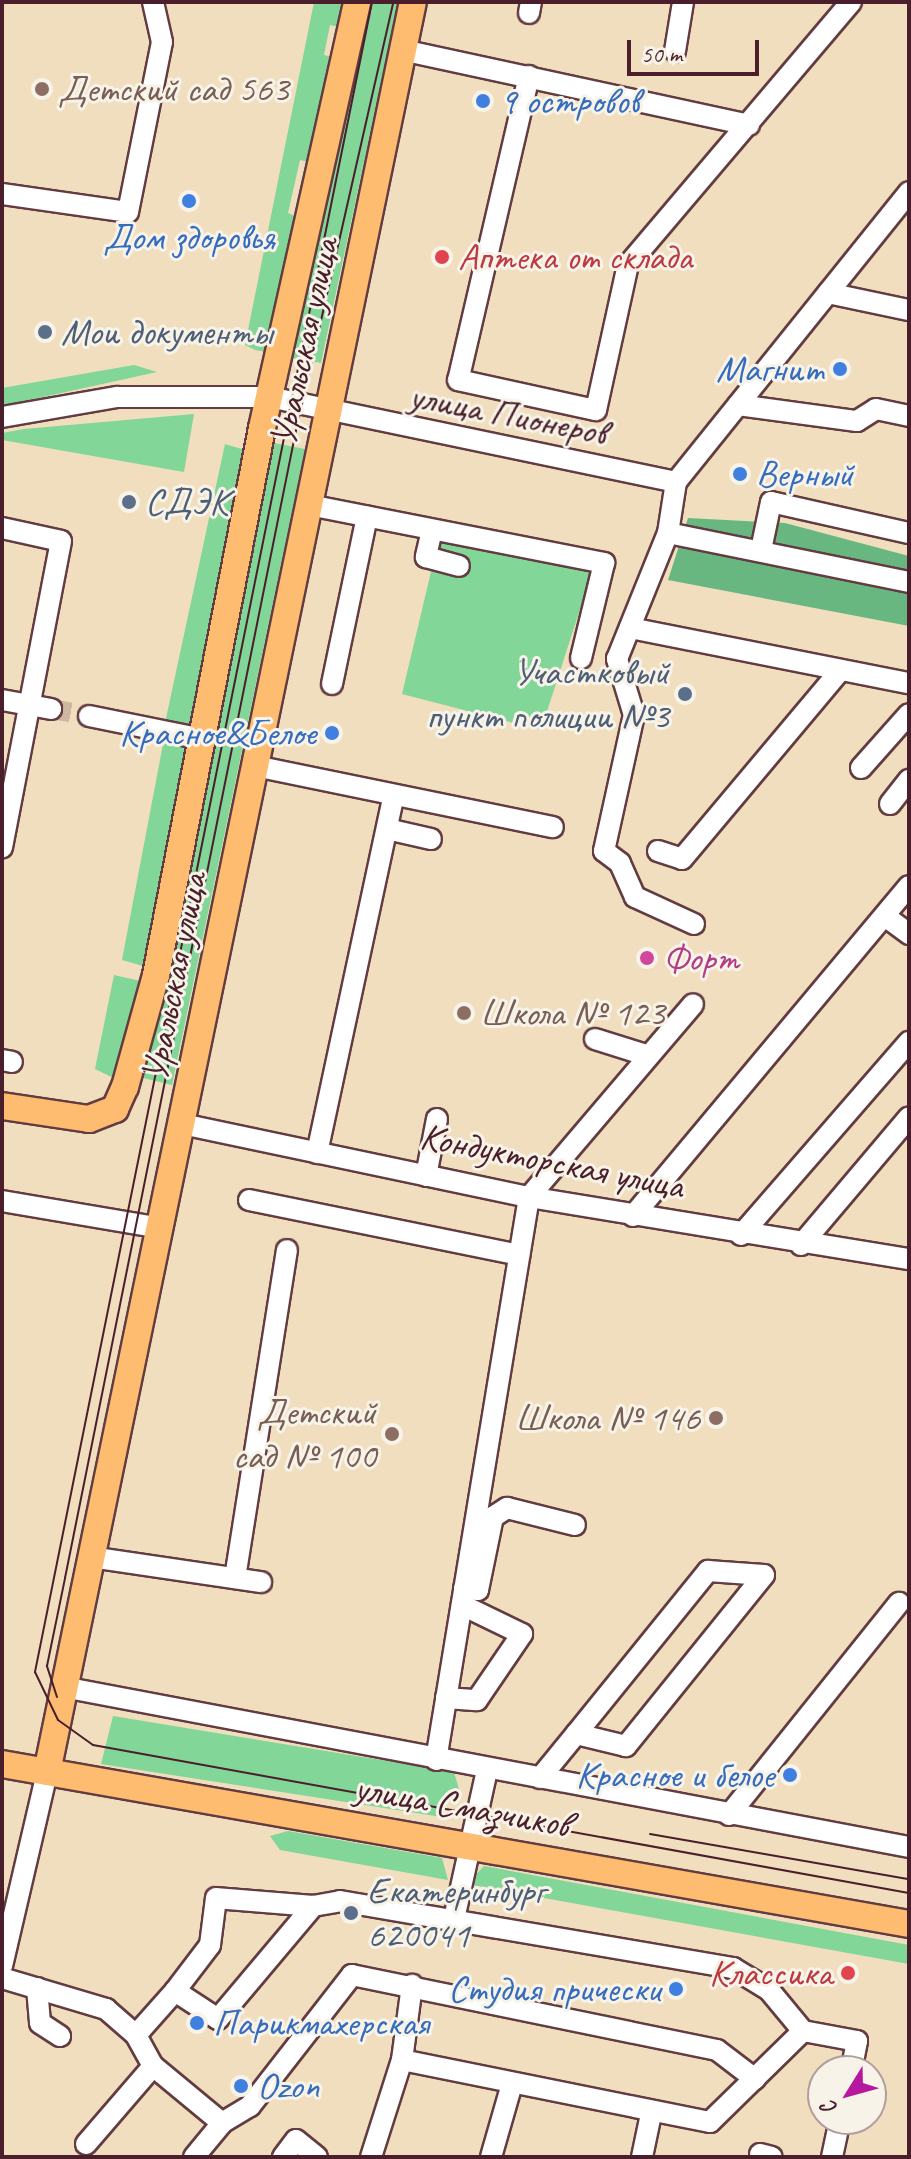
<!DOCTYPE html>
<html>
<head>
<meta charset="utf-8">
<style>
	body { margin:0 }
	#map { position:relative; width:911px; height:2159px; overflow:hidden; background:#f0debe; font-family:Caveat,sans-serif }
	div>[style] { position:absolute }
	.green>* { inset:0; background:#82d698 }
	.forest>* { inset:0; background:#69b780 }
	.minor-tunnel>* { height:20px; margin-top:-10px; transform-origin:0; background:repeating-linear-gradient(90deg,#cfb8a1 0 20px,transparent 0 30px) }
	.roads { filter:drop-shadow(2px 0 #633c41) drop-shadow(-2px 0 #633c41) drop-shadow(0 2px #633c41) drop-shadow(0 -2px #633c41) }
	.minor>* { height:20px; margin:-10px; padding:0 10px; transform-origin:10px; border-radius:10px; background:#fff }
	.major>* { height:26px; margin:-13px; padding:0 13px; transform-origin:13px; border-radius:13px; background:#febc70 }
	.tram>* { height:2px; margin:-1px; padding:0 1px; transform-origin:1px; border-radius:1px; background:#4a1f2b }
	.dots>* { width:22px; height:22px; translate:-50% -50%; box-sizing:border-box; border:4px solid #f7f3e8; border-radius:50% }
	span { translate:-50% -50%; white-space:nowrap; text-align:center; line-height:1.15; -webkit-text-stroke:6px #f7f3e8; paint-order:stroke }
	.education-label { font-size:38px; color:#785e54 }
	.left { translate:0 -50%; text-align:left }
	.right { translate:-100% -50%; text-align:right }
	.shop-label { font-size:38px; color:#366cbe }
	.health-label { font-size:38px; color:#be3a42 }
	.service-label { font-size:38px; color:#4e5e75 }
	.street-label { font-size:38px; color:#4a1f2b }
	.hotel-label { font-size:38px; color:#b23c85 }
	.frame { position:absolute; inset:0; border:4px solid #4a1f2b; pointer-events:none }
	.north { position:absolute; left:807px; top:2055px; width:80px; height:80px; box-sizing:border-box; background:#f7f3e8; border:2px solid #b29e9c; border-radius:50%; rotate:233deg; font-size:22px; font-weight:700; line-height:32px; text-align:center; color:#4a1f2b }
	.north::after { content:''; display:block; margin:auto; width:28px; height:36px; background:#b5179e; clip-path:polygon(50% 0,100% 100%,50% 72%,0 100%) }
	.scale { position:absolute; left:627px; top:40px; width:132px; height:36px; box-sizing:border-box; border:4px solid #4a1f2b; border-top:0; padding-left:10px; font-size:24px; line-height:28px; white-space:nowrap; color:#4a1f2b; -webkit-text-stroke:6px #f7f3e8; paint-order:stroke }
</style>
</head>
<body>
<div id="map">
	<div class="green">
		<div style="clip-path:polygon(314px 2px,349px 2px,344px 28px,330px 25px,324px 55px,336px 58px,313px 163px,300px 160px,288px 213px,300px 218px,267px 352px,255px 350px,245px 345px)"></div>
		<div style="clip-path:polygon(368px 2px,398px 2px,321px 363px,291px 358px)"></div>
		<div style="clip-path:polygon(134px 365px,157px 372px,2px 406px,2px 388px)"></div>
		<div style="clip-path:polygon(194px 414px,184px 472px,2px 440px,2px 433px,24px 429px)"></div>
		<div style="clip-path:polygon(274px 443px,305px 449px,172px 1085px,143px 1078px)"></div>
		<div style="clip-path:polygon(225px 444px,245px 450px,194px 721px,185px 727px,165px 723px)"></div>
		<div style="clip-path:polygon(439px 538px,593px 569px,541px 730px,402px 694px)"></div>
		<div style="clip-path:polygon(164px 739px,180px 743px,189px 757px,143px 966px,122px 960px)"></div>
		<div style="clip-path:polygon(114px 975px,145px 982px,120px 1081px,95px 1069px)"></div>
		<div style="clip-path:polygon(113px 1716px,454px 1772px,461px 1796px,446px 1794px,442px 1817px,101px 1764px)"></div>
		<div style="clip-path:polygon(288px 1831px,442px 1858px,448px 1880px,280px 1850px,270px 1836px)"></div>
		<div style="clip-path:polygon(484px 1866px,909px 1945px,909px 1964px,467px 1884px)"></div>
	</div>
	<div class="forest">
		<div style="clip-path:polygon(688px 518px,785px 523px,909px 556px,909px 626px,668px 580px)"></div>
	</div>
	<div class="minor-tunnel">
		<div style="left:51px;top:709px;width:39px;rotate:10deg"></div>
	</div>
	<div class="roads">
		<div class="minor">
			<div style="left:529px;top:13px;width:11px;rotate:-80deg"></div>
			<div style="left:402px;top:50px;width:355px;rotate:12.2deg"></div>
			<div style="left:675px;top:51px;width:50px;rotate:-80.7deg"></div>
			<div style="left:529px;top:76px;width:312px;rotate:103.1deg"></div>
			<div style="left:458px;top:380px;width:141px;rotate:12.3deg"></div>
			<div style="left:596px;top:410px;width:148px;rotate:-77.6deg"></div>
			<div style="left:628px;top:265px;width:345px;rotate:-49.7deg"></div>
			<div style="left:2px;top:194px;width:127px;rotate:8.1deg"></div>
			<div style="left:128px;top:212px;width:173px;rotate:-78.7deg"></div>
			<div style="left:162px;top:42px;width:41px;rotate:-102.7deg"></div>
			<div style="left:828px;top:293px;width:83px;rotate:11.9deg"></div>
			<div style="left:738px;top:405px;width:120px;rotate:7.7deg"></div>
			<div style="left:857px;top:421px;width:22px;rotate:-32deg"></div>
			<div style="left:876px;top:409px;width:34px;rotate:12deg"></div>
			<div style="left:2px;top:417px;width:117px;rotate:-9.9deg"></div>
			<div style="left:117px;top:397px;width:152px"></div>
			<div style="left:269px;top:397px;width:416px;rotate:11.8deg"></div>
			<div style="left:309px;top:505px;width:301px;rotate:11.1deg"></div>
			<div style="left:604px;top:563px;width:98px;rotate:103.6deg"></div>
			<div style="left:2px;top:528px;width:60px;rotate:12.4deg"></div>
			<div style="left:61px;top:541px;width:312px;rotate:100.9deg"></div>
			<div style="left:432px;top:530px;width:28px;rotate:103deg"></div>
			<div style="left:426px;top:557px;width:34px;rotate:15deg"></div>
			<div style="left:668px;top:533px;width:246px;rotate:11.5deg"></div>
			<div style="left:761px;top:550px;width:49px;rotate:-78.2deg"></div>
			<div style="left:771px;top:502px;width:141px;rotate:12.7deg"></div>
			<div style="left:630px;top:628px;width:284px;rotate:11.2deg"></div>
			<div style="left:332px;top:684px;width:171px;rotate:-78.2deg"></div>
			<div style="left:2px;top:700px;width:50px;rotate:10.4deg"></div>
			<div style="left:89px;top:716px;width:115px;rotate:11.5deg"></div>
			<div style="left:255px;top:766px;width:304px;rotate:11.6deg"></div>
			<div style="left:861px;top:768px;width:72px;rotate:-48.4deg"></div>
			<div style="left:890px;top:804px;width:31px;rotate:-52deg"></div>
			<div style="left:387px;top:829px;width:45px;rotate:12.8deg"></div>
			<div style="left:658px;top:851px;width:25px;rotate:18deg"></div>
			<div style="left:682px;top:859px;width:244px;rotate:-50deg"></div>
			<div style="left:886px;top:917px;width:29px;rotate:36deg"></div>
			<div style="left:694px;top:924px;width:65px;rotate:-155.4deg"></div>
			<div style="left:635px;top:897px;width:37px;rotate:-114deg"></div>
			<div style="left:620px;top:863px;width:20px;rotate:-143deg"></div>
			<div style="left:604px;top:851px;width:139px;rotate:-77.6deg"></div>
			<div style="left:634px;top:715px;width:59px;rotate:-106.9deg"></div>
			<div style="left:617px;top:659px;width:136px;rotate:-68deg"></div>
			<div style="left:668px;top:533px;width:52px;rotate:-81.1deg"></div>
			<div style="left:676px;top:482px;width:372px;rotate:-51.2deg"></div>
			<div style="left:595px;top:1039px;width:53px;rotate:17.4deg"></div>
			<div style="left:2px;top:1060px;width:10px;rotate:11deg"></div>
			<div style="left:182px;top:1124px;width:355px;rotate:11.9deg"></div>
			<div style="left:529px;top:1197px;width:385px;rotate:9.3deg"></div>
			<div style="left:317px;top:1153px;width:366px;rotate:-77.9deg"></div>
			<div style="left:426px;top:1176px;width:58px;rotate:-79.1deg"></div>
			<div style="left:249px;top:1200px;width:276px;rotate:11.5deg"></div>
			<div style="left:2px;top:1201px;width:161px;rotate:9.6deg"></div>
			<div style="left:633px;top:1216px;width:430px;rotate:-50.1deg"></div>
			<div style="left:741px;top:1235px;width:256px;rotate:-49deg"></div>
			<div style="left:801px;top:1245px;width:167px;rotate:-49.8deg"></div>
			<div style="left:91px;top:1557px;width:172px;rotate:8.4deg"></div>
			<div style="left:235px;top:1578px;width:332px;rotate:-81deg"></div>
			<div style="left:464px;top:1589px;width:14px;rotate:4deg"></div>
			<div style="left:478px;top:1590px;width:75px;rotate:-78.4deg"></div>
			<div style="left:493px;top:1517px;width:17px;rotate:-33deg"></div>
			<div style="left:507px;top:1508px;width:70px;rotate:14deg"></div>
			<div style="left:63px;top:1687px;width:861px;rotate:10.71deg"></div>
			<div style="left:446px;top:1698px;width:31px;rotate:4deg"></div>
			<div style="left:477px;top:1700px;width:80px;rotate:-55.7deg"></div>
			<div style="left:522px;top:1634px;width:67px;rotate:-154.2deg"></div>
			<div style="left:436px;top:1760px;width:571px;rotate:-80.62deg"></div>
			<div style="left:529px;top:1197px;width:253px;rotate:-49.6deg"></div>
			<div style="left:540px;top:1778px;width:57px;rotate:-50.7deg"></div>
			<div style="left:576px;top:1734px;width:210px;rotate:-51deg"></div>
			<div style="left:708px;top:1571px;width:56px;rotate:4.1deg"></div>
			<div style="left:764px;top:1575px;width:220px;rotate:128.9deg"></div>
			<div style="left:626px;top:1746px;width:51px;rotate:-166.5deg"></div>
			<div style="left:729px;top:1815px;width:272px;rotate:-51.3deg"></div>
			<div style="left:454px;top:1919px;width:153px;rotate:-77.5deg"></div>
			<div style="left:2px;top:1966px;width:199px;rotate:-76.9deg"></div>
			<div style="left:2px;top:1978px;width:109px;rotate:16.6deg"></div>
			<div style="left:106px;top:2009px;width:40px;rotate:41deg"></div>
			<div style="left:37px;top:1988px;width:35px;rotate:85deg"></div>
			<div style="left:40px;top:2023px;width:24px;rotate:33deg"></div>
			<div style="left:175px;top:1991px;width:58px;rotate:-52.7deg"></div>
			<div style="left:210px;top:1945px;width:47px;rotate:-82.7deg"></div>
			<div style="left:216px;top:1898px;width:97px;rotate:4.7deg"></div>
			<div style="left:402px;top:2060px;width:314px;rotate:11.4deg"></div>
			<div style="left:710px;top:2122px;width:130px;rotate:-44.4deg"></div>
			<div style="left:755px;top:2079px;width:48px;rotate:-142.7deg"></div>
			<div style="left:717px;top:2050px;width:373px;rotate:-168.4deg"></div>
			<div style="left:352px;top:1975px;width:166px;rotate:127.9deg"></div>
			<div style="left:250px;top:2106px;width:33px;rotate:149deg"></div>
			<div style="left:222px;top:2123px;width:89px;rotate:-140.4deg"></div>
			<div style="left:153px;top:2066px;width:35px;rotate:-119deg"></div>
			<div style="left:136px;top:2035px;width:59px;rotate:-48.4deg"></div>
			<div style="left:175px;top:1991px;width:51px;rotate:33.1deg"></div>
			<div style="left:218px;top:2019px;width:148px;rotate:-49.9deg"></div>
			<div style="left:313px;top:1906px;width:27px;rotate:-10deg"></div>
			<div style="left:340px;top:1901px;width:399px;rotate:9.7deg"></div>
			<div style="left:733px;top:1968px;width:42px;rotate:31.4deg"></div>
			<div style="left:769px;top:1990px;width:53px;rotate:50.3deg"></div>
			<div style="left:803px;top:2031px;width:55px;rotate:10.5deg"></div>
			<div style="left:857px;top:2041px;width:31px;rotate:101deg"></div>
			<div style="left:86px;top:2144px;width:103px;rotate:-49.3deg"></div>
			<div style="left:760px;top:2154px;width:12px;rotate:14deg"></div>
			<div style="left:194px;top:2157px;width:44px;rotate:-50.5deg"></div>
			<div style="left:283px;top:2157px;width:21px;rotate:-53deg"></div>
			<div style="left:296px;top:2140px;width:27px;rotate:39deg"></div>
			<div style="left:371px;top:2157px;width:102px;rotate:-72.3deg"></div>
			<div style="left:402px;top:2060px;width:76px;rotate:-82.4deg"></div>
			<div style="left:491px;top:2157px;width:76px;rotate:-74deg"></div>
			<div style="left:642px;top:2157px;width:44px;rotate:-78.2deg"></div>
			<div style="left:832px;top:2157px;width:39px;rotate:-78deg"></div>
		</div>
		<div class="major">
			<div style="left:2px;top:1106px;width:88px;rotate:8.5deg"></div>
			<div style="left:89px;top:1119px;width:28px;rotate:-21deg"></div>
			<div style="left:115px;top:1109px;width:24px;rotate:-66deg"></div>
			<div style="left:125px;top:1087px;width:116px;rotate:-74.5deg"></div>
			<div style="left:156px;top:975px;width:557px;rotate:-79.03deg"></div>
			<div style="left:262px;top:428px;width:436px;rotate:-77.4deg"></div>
			<div style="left:2px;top:1764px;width:921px;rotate:10deg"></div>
			<div style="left:47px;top:1772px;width:1807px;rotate:-78.32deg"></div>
		</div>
	</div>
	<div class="tram">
		<div style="left:372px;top:2px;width:1704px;rotate:101.41deg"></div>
		<div style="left:35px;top:1672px;width:53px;rotate:64.4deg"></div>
		<div style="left:58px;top:1720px;width:43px;rotate:35.5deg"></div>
		<div style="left:93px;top:1745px;width:829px;rotate:10.28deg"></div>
		<div style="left:57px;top:1697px;width:33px;rotate:-108deg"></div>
		<div style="left:47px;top:1666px;width:90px;rotate:-78.4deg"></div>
		<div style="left:65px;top:1578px;width:1166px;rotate:-78.62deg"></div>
		<div style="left:295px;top:435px;width:444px;rotate:-77.2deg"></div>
		<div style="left:650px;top:1834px;width:263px;rotate:9.9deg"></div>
	</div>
	<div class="dots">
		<div style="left:42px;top:89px;background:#8d6e63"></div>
		<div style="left:483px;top:101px;background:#3f7fe0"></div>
		<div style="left:189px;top:201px;background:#3f7fe0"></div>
		<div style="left:442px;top:257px;background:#e0444e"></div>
		<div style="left:45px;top:332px;background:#5c6f8a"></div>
		<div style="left:840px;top:369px;background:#3f7fe0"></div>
		<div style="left:740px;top:474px;background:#3f7fe0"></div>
		<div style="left:129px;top:502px;background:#5c6f8a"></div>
		<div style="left:685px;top:694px;background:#5c6f8a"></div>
		<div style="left:332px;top:733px;background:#3f7fe0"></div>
		<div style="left:647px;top:958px;background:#d1479c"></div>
		<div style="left:464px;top:1013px;background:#8d6e63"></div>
		<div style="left:716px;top:1418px;background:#8d6e63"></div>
		<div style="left:392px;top:1434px;background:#8d6e63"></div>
		<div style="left:790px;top:1775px;background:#3f7fe0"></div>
		<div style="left:351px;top:1913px;background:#5c6f8a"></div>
		<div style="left:848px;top:1973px;background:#e0444e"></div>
		<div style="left:676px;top:1989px;background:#3f7fe0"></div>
		<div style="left:197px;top:2023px;background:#3f7fe0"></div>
		<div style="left:241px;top:2086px;background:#3f7fe0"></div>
	</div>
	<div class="education-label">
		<span class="left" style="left:58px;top:89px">Детский сад 563</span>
		<span class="left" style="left:480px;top:1013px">Школа № 123</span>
		<span class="right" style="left:376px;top:1434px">Детский<br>сад № 100</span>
		<span class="right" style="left:700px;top:1418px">Школа № 146</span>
	</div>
	<div class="shop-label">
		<span class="left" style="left:499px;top:101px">9 островов</span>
		<span style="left:189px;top:237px">Дом здоровья</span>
		<span class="right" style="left:824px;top:369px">Магнит</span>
		<span class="left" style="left:756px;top:474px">Верный</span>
		<span class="right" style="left:316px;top:733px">Красное&amp;Белое</span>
		<span class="right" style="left:774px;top:1775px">Красное и белое</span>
		<span class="right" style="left:660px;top:1989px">Студия прически</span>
		<span class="left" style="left:213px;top:2023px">Парикмахерская</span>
		<span class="left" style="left:257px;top:2086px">Ozon</span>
	</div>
	<div class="health-label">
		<span class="left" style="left:458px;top:257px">Аптека от склада</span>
		<span class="right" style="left:832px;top:1973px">Классика</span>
	</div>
	<div class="service-label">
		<span class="left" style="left:61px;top:332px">Мои документы</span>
		<span class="left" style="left:145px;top:502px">СДЭК</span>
		<span class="right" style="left:669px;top:694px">Участковый<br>пункт полиции №3</span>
		<span class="left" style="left:367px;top:1913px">Екатеринбург<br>620041</span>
	</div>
	<div class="street-label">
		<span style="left:304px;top:342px;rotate:-78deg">Уральская улица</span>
		<span style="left:508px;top:414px;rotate:11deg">улица Пионеров</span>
		<span style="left:174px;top:977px;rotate:-79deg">Уральская улица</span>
		<span style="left:552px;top:1161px;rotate:11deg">Кондукторская улица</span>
		<span style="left:462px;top:1806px;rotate:10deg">улица Смазчиков</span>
	</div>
	<div class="hotel-label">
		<span class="left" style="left:663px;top:958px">Форт</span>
	</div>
	<div class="frame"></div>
	<div class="north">С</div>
	<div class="scale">50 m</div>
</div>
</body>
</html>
